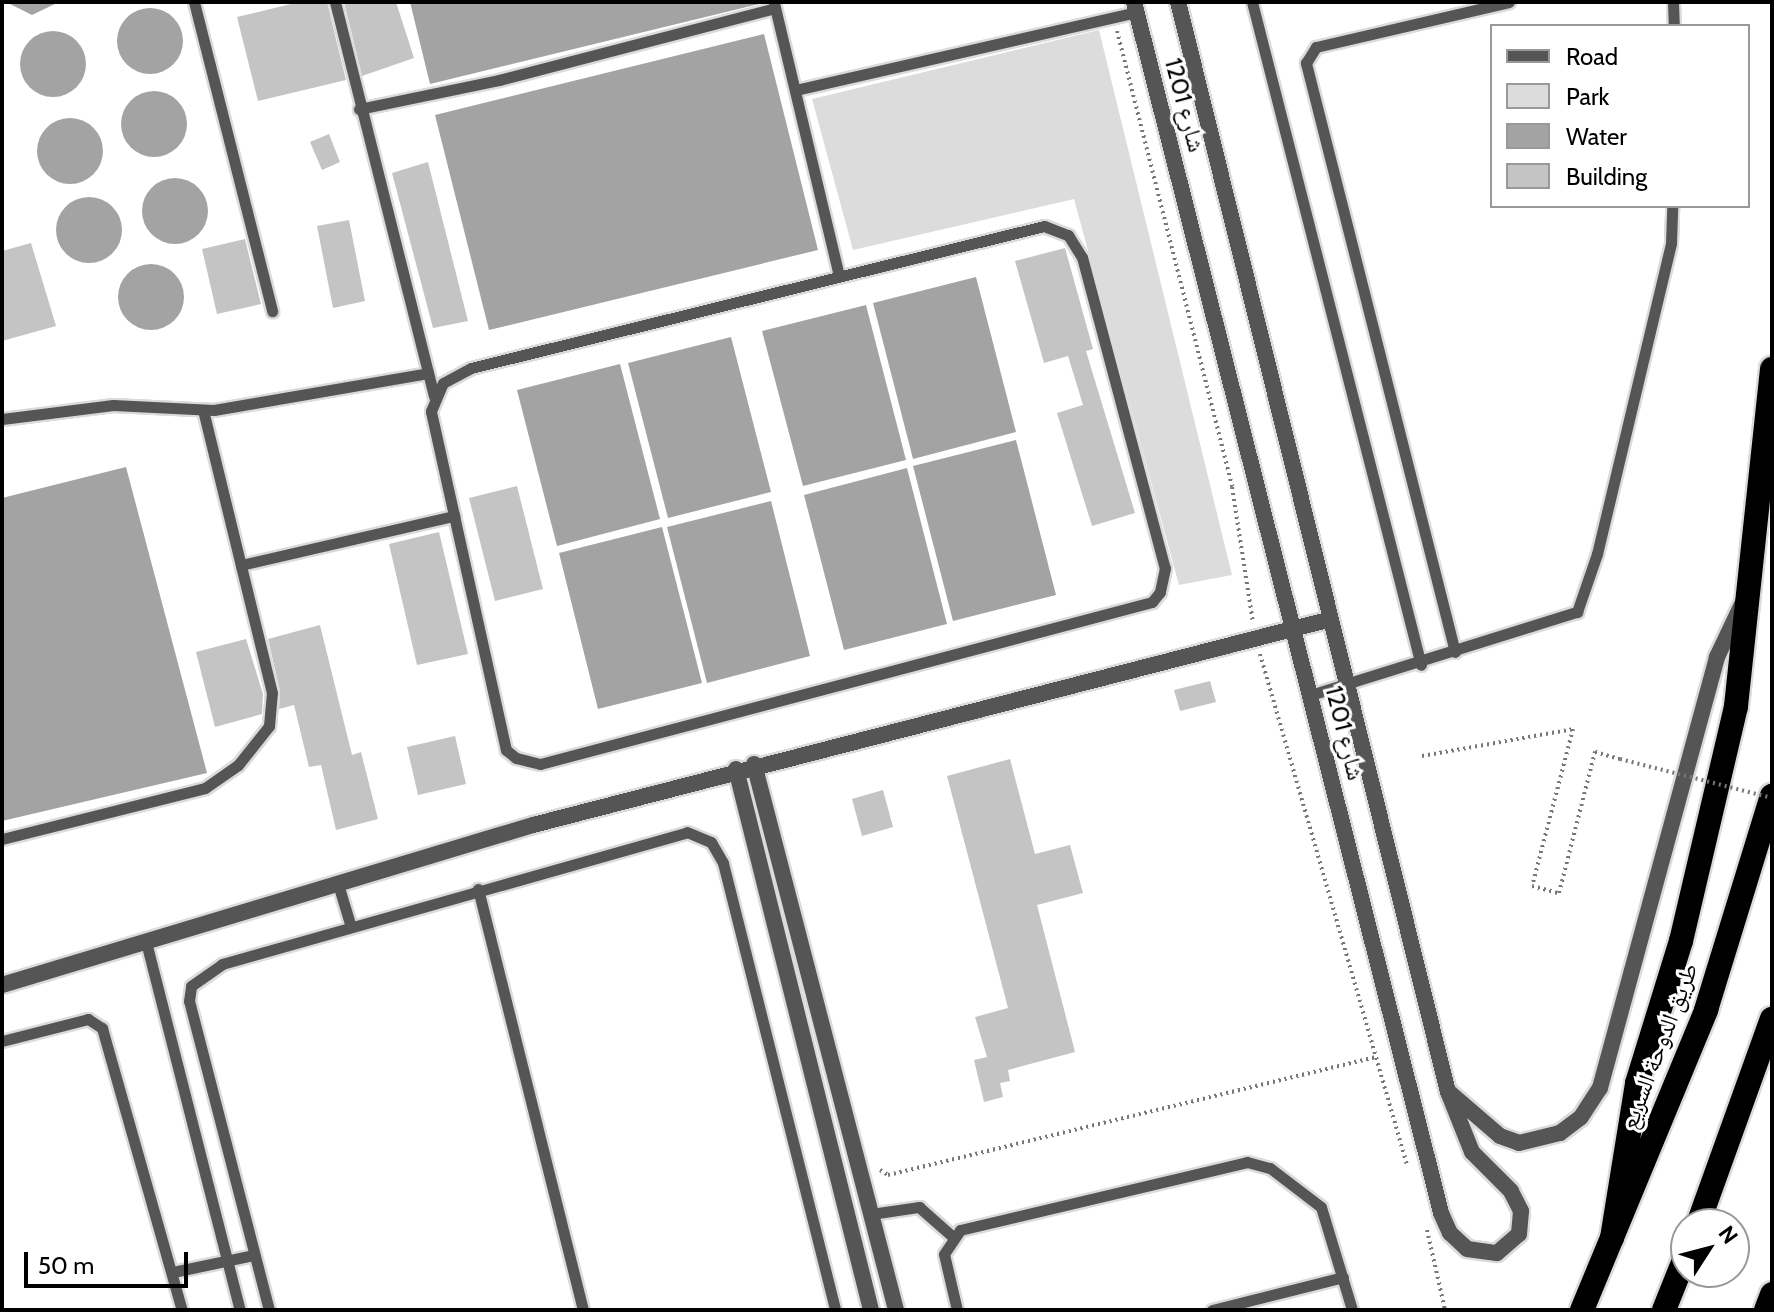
<!DOCTYPE html>
<html>
<head>
<meta charset="utf-8">
<style>
	body { margin:0 }
	#map { position:relative; width:1774px; height:1312px; overflow:hidden; background:#fff; font-family:Cabin,"Noto Naskh Arabic",sans-serif }
	div>[style] { position:absolute }
	.green>* { inset:0; background:#dcdcdc }
	.water>* { inset:0; background:#a3a3a3 }
	.round { border-radius:50% }
	.building>* { inset:0; background:#c4c4c4 }
	.path>* { height:4px; margin-top:-2px; transform-origin:0; background:repeating-linear-gradient(90deg,#777 0 2px,transparent 0 6px) }
	.roads { filter:drop-shadow(2px 0 #dbdbdb) drop-shadow(-2px 0 #dbdbdb) drop-shadow(0 2px #dbdbdb) drop-shadow(0 -2px #dbdbdb) }
	.service>* { height:11px; margin:-5.5px; padding:0 5.5px; transform-origin:5.5px; border-radius:5.5px; background:#555 }
	.minor>* { height:16px; margin:-8px; padding:0 8px; transform-origin:8px; border-radius:8px; background:#555 }
	.motorway>* { height:24px; margin:-12px; padding:0 12px; transform-origin:12px; border-radius:12px; background:#000 }
	.path-bridge>* { height:4px; margin-top:-2px; transform-origin:0; background:repeating-linear-gradient(90deg,#777 0 2px,transparent 0 6px) }
	span { translate:-50% -50%; white-space:nowrap; text-align:center; line-height:1.15; -webkit-text-stroke:6px #fff; paint-order:stroke }
	.street-label { font-size:24px; color:#000 }
	.frame { position:absolute; inset:0; border:4px solid #000; pointer-events:none }
	.legend { position:absolute; left:1490px; top:24px; width:260px; height:184px; box-sizing:border-box; background:#fff; border:2px solid #999; margin:0; padding:10px 14px; list-style:none; font-size:24px; color:#000 }
	.legend li { display:flex; align-items:center; gap:16px; height:40px }
	.legend b { width:40px; border:2px solid #999 }
	.north { position:absolute; left:1670px; top:1208px; width:80px; height:80px; box-sizing:border-box; background:#fff; border:2px solid #999; border-radius:50%; rotate:54deg; font-size:22px; font-weight:700; line-height:32px; text-align:center; color:#000 }
	.north::after { content:''; display:block; margin:auto; width:28px; height:36px; background:#000; clip-path:polygon(50% 0,100% 100%,50% 72%,0 100%) }
	.scale { position:absolute; left:24px; top:1252px; width:164px; height:36px; box-sizing:border-box; border:4px solid #000; border-top:0; padding-left:10px; font-size:24px; line-height:28px; white-space:nowrap; color:#000; -webkit-text-stroke:6px #fff; paint-order:stroke }
</style>
</head>
<body>
<div id="map">
	<div class="green">
		<div style="clip-path:polygon(1099px 30px,1232px 575px,1179px 585px,1074px 199px,853px 250px,812px 99px)"></div>
	</div>
	<div class="water">
		<div style="clip-path:polygon(6px 2px,59px 2px,32px 15px)"></div>
		<div style="clip-path:polygon(410px 2px,759px 2px,759px 4px,430px 84px)"></div>
		<div class="round" style="left:117px;top:8px;width:66px;height:66px"></div>
		<div class="round" style="left:20px;top:31px;width:66px;height:66px"></div>
		<div style="clip-path:polygon(764px 34px,818px 250px,489px 330px,435px 115px)"></div>
		<div class="round" style="left:121px;top:91px;width:66px;height:66px"></div>
		<div class="round" style="left:37px;top:118px;width:66px;height:66px"></div>
		<div class="round" style="left:142px;top:178px;width:66px;height:66px"></div>
		<div class="round" style="left:56px;top:197px;width:66px;height:66px"></div>
		<div class="round" style="left:118px;top:264px;width:66px;height:66px"></div>
		<div style="clip-path:polygon(976px 277px,1016px 432px,913px 459px,873px 303px)"></div>
		<div style="clip-path:polygon(866px 305px,906px 460px,803px 486px,762px 331px)"></div>
		<div style="clip-path:polygon(731px 337px,771px 492px,668px 518px,628px 363px)"></div>
		<div style="clip-path:polygon(620px 364px,660px 519px,557px 546px,517px 390px)"></div>
		<div style="clip-path:polygon(1016px 440px,1056px 595px,953px 621px,913px 466px)"></div>
		<div style="clip-path:polygon(126px 467px,207px 773px,2px 821px,2px 498px)"></div>
		<div style="clip-path:polygon(907px 468px,947px 624px,844px 650px,804px 495px)"></div>
		<div style="clip-path:polygon(771px 501px,810px 656px,707px 683px,667px 527px)"></div>
		<div style="clip-path:polygon(662px 527px,702px 683px,598px 709px,559px 553px)"></div>
	</div>
	<div class="building">
		<div style="clip-path:polygon(299px 2px,327px 2px,346px 80px,258px 101px,237px 17px)"></div>
		<div style="clip-path:polygon(344px 2px,396px 2px,414px 58px,362px 76px)"></div>
		<div style="clip-path:polygon(329px 134px,340px 162px,322px 170px,310px 142px)"></div>
		<div style="clip-path:polygon(428px 162px,468px 321px,433px 328px,392px 173px)"></div>
		<div style="clip-path:polygon(349px 220px,365px 301px,333px 308px,317px 226px)"></div>
		<div style="clip-path:polygon(245px 239px,261px 304px,217px 314px,202px 249px)"></div>
		<div style="clip-path:polygon(31px 243px,56px 326px,2px 341px,2px 251px)"></div>
		<div style="clip-path:polygon(1065px 248px,1093px 349px,1086px 351px,1135px 513px,1092px 526px,1057px 413px,1083px 405px,1068px 356px,1044px 363px,1015px 261px)"></div>
		<div style="clip-path:polygon(517px 486px,543px 589px,495px 601px,469px 498px)"></div>
		<div style="clip-path:polygon(439px 532px,468px 654px,417px 665px,389px 544px)"></div>
		<div style="clip-path:polygon(320px 625px,352px 755px,361px 752px,378px 819px,336px 830px,321px 765px,309px 767px,294px 705px,279px 709px,280px 691px,268px 639px)"></div>
		<div style="clip-path:polygon(246px 639px,263px 694px,262px 714px,215px 727px,196px 652px)"></div>
		<div style="clip-path:polygon(1210px 681px,1216px 702px,1180px 711px,1174px 690px)"></div>
		<div style="clip-path:polygon(455px 736px,466px 784px,418px 795px,407px 747px)"></div>
		<div style="clip-path:polygon(1010px 759px,1035px 854px,1070px 845px,1083px 893px,1037px 905px,1075px 1052px,1008px 1070px,1010px 1081px,1000px 1083px,1003px 1097px,984px 1102px,974px 1060px,987px 1057px,975px 1017px,1008px 1008px,947px 776px)"></div>
		<div style="clip-path:polygon(883px 790px,893px 827px,862px 836px,852px 799px)"></div>
	</div>
	<div class="path">
		<div style="left:1117px;top:31px;width:470px;rotate:75.8deg"></div>
		<div style="left:1232px;top:487px;width:137px;rotate:81.2deg"></div>
		<div style="left:1260px;top:654px;width:532px;rotate:73.95deg"></div>
		<div style="left:1422px;top:756px;width:153px;rotate:-10.1deg"></div>
		<div style="left:1573px;top:729px;width:162px;rotate:104.6deg"></div>
		<div style="left:1532px;top:886px;width:28px;rotate:15deg"></div>
		<div style="left:1559px;top:893px;width:146px;rotate:-75.7deg"></div>
		<div style="left:1595px;top:752px;width:26px;rotate:16deg"></div>
		<div style="left:880px;top:1170px;width:9px;rotate:32deg"></div>
		<div style="left:888px;top:1175px;width:502px;rotate:-13.59deg"></div>
		<div style="left:1427px;top:1230px;width:82px;rotate:77.3deg"></div>
	</div>
	<div class="roads">
		<div class="service">
			<div style="left:194px;top:2px;width:319px;rotate:75.8deg"></div>
			<div style="left:335px;top:2px;width:406px;rotate:75.9deg"></div>
			<div style="left:1252px;top:2px;width:684px;rotate:75.7deg"></div>
			<div style="left:1673px;top:2px;width:24px;rotate:88deg"></div>
			<div style="left:774px;top:3px;width:281px;rotate:76.6deg"></div>
			<div style="left:796px;top:90px;width:349px;rotate:-12.9deg"></div>
			<div style="left:359px;top:109px;width:143px;rotate:-11.7deg"></div>
			<div style="left:499px;top:80px;width:285px;rotate:-14.6deg"></div>
			<div style="left:1044px;top:226px;width:26px;rotate:21deg"></div>
			<div style="left:1068px;top:235px;width:26px;rotate:58deg"></div>
			<div style="left:1082px;top:257px;width:322px;rotate:75.1deg"></div>
			<div style="left:1165px;top:568px;width:25px;rotate:102deg"></div>
			<div style="left:1160px;top:592px;width:13px;rotate:129deg"></div>
			<div style="left:1152px;top:602px;width:633px;rotate:165.17deg"></div>
			<div style="left:540px;top:764px;width:25px;rotate:-166deg"></div>
			<div style="left:516px;top:758px;width:13px;rotate:-141deg"></div>
			<div style="left:506px;top:750px;width:347px;rotate:-102.5deg"></div>
			<div style="left:431px;top:411px;width:30px;rotate:-67deg"></div>
			<div style="left:443px;top:383px;width:32px;rotate:-28deg"></div>
			<div style="left:471px;top:368px;width:590px;rotate:-13.92deg"></div>
			<div style="left:2px;top:419px;width:112px;rotate:-7.2deg"></div>
			<div style="left:113px;top:405px;width:101px;rotate:2.8deg"></div>
			<div style="left:214px;top:410px;width:217px;rotate:-9.8deg"></div>
			<div style="left:241px;top:565px;width:219px;rotate:-13deg"></div>
			<div style="left:1455px;top:652px;width:608px;rotate:-104.2deg"></div>
			<div style="left:1306px;top:63px;width:19px;rotate:-58deg"></div>
			<div style="left:1316px;top:47px;width:198px;rotate:-13.1deg"></div>
			<div style="left:1310px;top:695px;width:280px;rotate:-17.3deg"></div>
			<div style="left:1577px;top:612px;width:61px;rotate:-71deg"></div>
			<div style="left:1597px;top:554px;width:320px;rotate:-76.6deg"></div>
			<div style="left:1671px;top:243px;width:37px;rotate:-88deg"></div>
			<div style="left:2px;top:839px;width:209px;rotate:-14.1deg"></div>
			<div style="left:205px;top:788px;width:40px;rotate:-34.9deg"></div>
			<div style="left:238px;top:765px;width:50px;rotate:-51.5deg"></div>
			<div style="left:269px;top:726px;width:33px;rotate:-85deg"></div>
			<div style="left:272px;top:693px;width:290px;rotate:-103.7deg"></div>
			<div style="left:338px;top:884px;width:45px;rotate:73.2deg"></div>
			<div style="left:478px;top:889px;width:434px;rotate:76deg"></div>
			<div style="left:146px;top:942px;width:380px;rotate:75.7deg"></div>
			<div style="left:2px;top:1041px;width:89px;rotate:-14.3deg"></div>
			<div style="left:88px;top:1019px;width:17px;rotate:33deg"></div>
			<div style="left:102px;top:1028px;width:293px;rotate:74.2deg"></div>
			<div style="left:871px;top:1214px;width:49px;rotate:-8.3deg"></div>
			<div style="left:919px;top:1207px;width:44px;rotate:41.3deg"></div>
			<div style="left:173px;top:1272px;width:83px;rotate:-11.9deg"></div>
			<div style="left:269px;top:1310px;width:319px;rotate:-104.5deg"></div>
			<div style="left:189px;top:1001px;width:15px;rotate:-82deg"></div>
			<div style="left:191px;top:986px;width:38px;rotate:-35deg"></div>
			<div style="left:222px;top:964px;width:483px;rotate:-15.8deg"></div>
			<div style="left:687px;top:832px;width:26px;rotate:23deg"></div>
			<div style="left:711px;top:842px;width:24px;rotate:60deg"></div>
			<div style="left:723px;top:863px;width:461px;rotate:75.9deg"></div>
			<div style="left:957px;top:1310px;width:57px;rotate:-103.1deg"></div>
			<div style="left:944px;top:1254px;width:29px;rotate:-56deg"></div>
			<div style="left:960px;top:1230px;width:295px;rotate:-13.3deg"></div>
			<div style="left:1247px;top:1162px;width:24px;rotate:15deg"></div>
			<div style="left:1270px;top:1168px;width:64px;rotate:37.4deg"></div>
			<div style="left:1321px;top:1207px;width:108px;rotate:73.2deg"></div>
			<div style="left:1212px;top:1310px;width:135px;rotate:-14.1deg"></div>
		</div>
		<div class="minor">
			<div style="left:1134px;top:2px;width:1249px;rotate:75.77deg"></div>
			<div style="left:1441px;top:1213px;width:22px;rotate:66deg"></div>
			<div style="left:1450px;top:1233px;width:23px;rotate:43deg"></div>
			<div style="left:1467px;top:1249px;width:30px;rotate:8deg"></div>
			<div style="left:1497px;top:1253px;width:29px;rotate:-41deg"></div>
			<div style="left:1519px;top:1234px;width:23px;rotate:-85deg"></div>
			<div style="left:1521px;top:1211px;width:22px;rotate:-117deg"></div>
			<div style="left:1511px;top:1191px;width:55px;rotate:-135deg"></div>
			<div style="left:1472px;top:1152px;width:65px;rotate:-111.8deg"></div>
			<div style="left:1448px;top:1092px;width:1123px;rotate:-103.91deg"></div>
			<div style="left:754px;top:764px;width:564px;rotate:75.42deg"></div>
			<div style="left:736px;top:769px;width:558px;rotate:75.99deg"></div>
			<div style="left:2px;top:985px;width:555px;rotate:-16.77deg"></div>
			<div style="left:533px;top:825px;width:824px;rotate:-14.47deg"></div>
			<div style="left:1450px;top:1093px;width:66px;rotate:40.7deg"></div>
			<div style="left:1500px;top:1136px;width:20px;rotate:20deg"></div>
			<div style="left:1519px;top:1143px;width:42px;rotate:-13.7deg"></div>
			<div style="left:1560px;top:1133px;width:26px;rotate:-37deg"></div>
			<div style="left:1581px;top:1117px;width:35px;rotate:-57deg"></div>
			<div style="left:1600px;top:1088px;width:447px;rotate:-74.8deg"></div>
			<div style="left:1717px;top:657px;width:63px;rotate:-64.7deg"></div>
		</div>
		<div class="motorway">
			<div style="left:1698px;top:1224px;width:218px;rotate:-70.2deg"></div>
			<div style="left:1612px;top:1238px;width:157px;rotate:-80.8deg"></div>
			<div style="left:1637px;top:1083px;width:149px;rotate:-72.8deg"></div>
			<div style="left:1681px;top:941px;width:241px;rotate:-76.8deg"></div>
			<div style="left:1736px;top:706px;width:339px;rotate:-83.9deg"></div>
			<div style="left:1582px;top:1310px;width:325px;rotate:-67.5deg"></div>
			<div style="left:1706px;top:1010px;width:224px;rotate:-72.9deg"></div>
			<div style="left:1664px;top:1310px;width:59px;rotate:-68.2deg"></div>
			<div style="left:1766px;top:1310px;width:17px;rotate:-69deg"></div>
		</div>
	</div>
	<div class="path-bridge">
		<div style="left:1620px;top:759px;width:157px;rotate:14.4deg"></div>
	</div>
	<div class="street-label">
		<span style="left:1185px;top:105px;rotate:75deg">شارع 1201</span>
		<span style="left:1345px;top:733px;rotate:76deg">شارع 1201</span>
		<span style="left:1659px;top:1046px;rotate:-69deg">طريق الدوحة السريع</span>
	</div>
	<div class="frame"></div>
	<ul class="legend">
	<li><b style="height:10px;background:#555"></b>Road</li>
	<li><b style="height:22px;background:#dcdcdc"></b>Park</li>
	<li><b style="height:22px;background:#a3a3a3"></b>Water</li>
	<li><b style="height:22px;background:#c4c4c4"></b>Building</li>
	</ul>
	<div class="north">N</div>
	<div class="scale">50 m</div>
</div>
</body>
</html>
